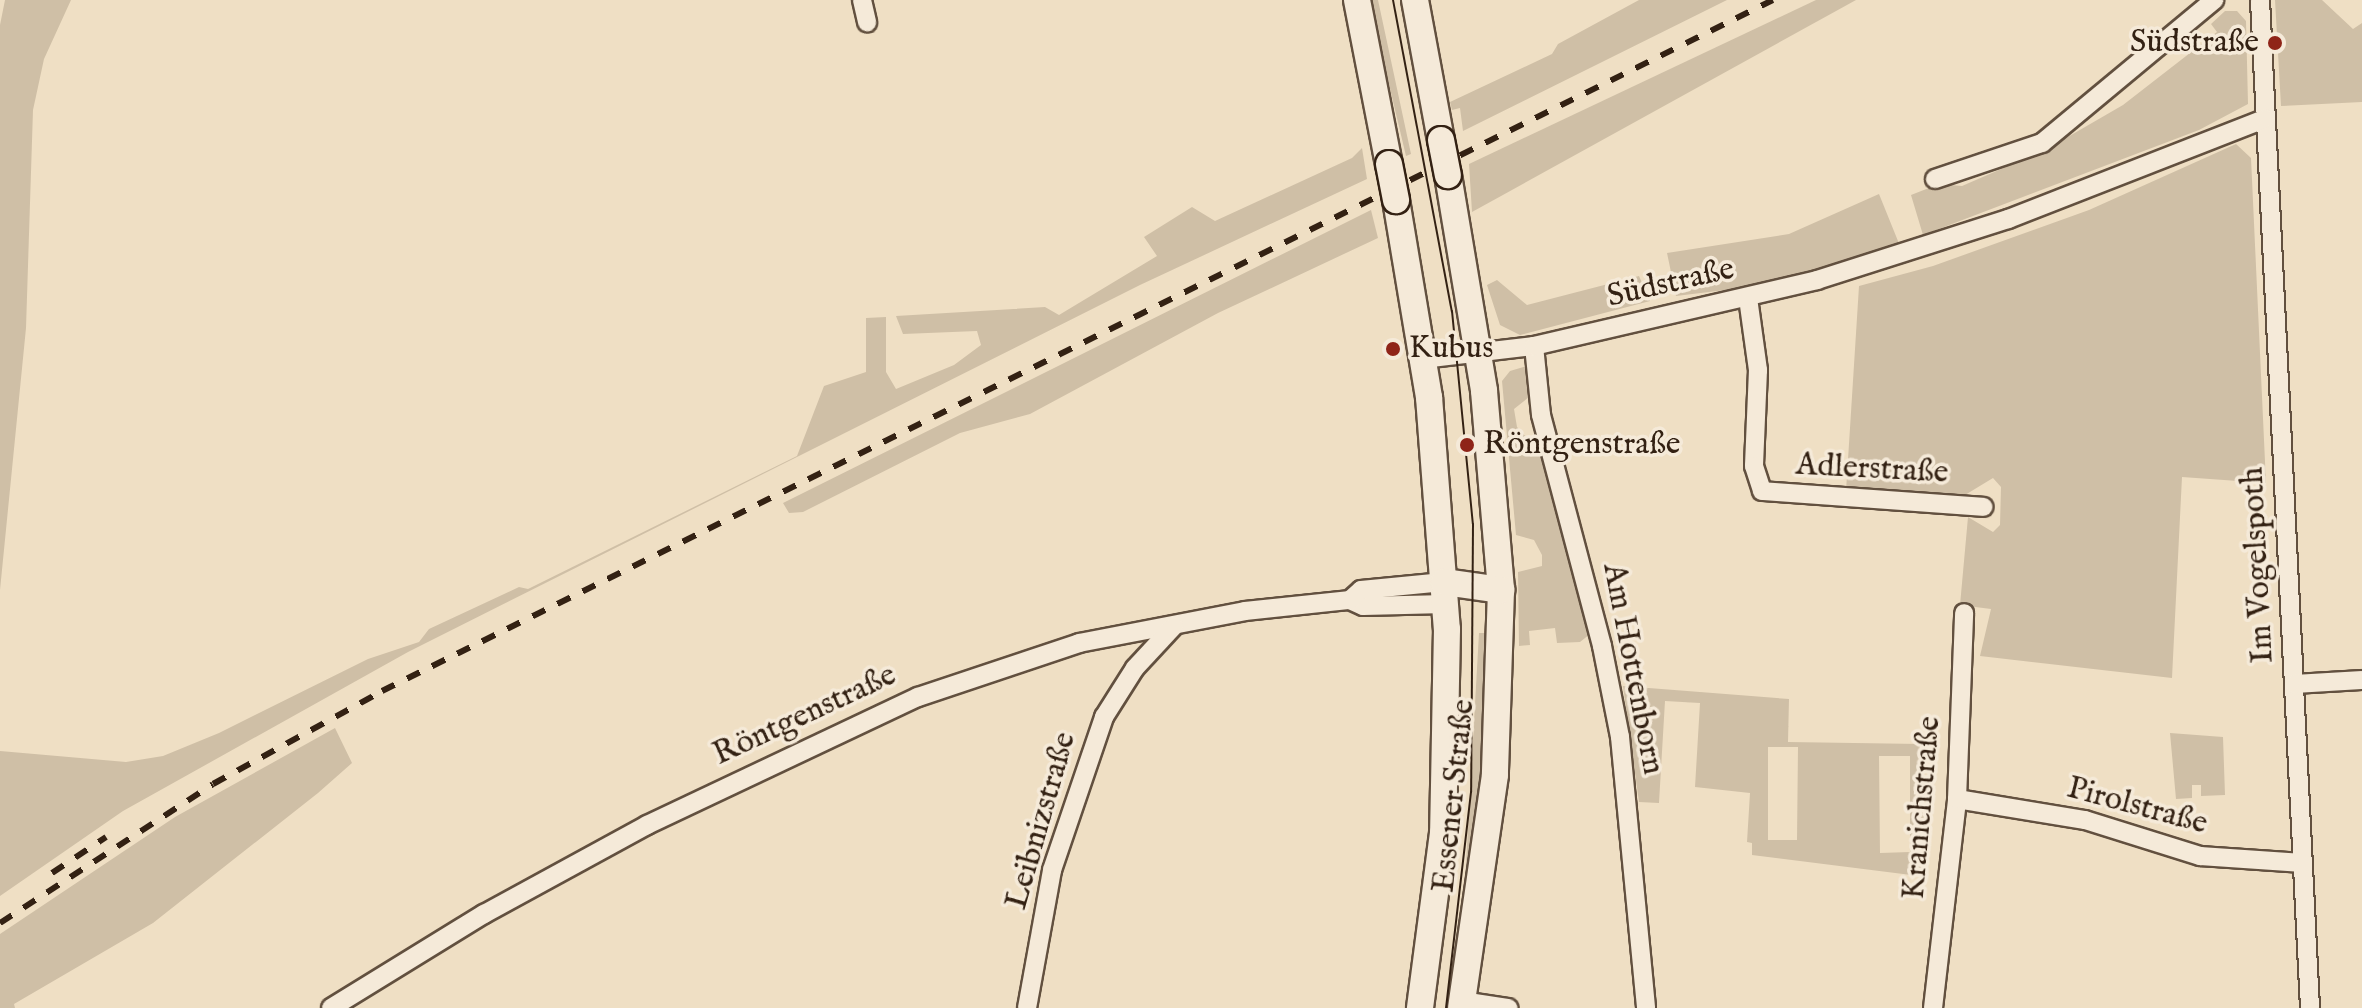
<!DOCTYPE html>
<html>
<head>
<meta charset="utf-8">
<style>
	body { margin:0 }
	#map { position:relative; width:2362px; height:1008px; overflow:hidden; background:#efdfc4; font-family:"IM FELL English",serif }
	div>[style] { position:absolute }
	.green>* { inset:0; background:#cfbfa6 }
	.roads { filter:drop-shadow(2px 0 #62503f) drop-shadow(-2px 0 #62503f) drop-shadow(0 2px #62503f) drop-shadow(0 -2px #62503f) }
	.street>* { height:18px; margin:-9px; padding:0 9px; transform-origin:9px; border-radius:9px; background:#f5ead9 }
	.secondary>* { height:26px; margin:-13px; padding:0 13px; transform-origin:13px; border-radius:13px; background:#f5ead9 }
	.tram>* { height:2px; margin:-1px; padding:0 1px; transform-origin:1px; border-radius:1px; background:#332113 }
	.rail>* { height:6px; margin-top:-3px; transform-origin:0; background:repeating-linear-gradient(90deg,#332113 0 14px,transparent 0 28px) }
	.bridges { filter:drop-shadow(2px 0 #332113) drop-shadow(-2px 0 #332113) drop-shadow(0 2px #332113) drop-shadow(0 -2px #332113) }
	.secondary-bridge>* { height:26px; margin:-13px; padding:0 13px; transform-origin:13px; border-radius:13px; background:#f5ead9 }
	.dots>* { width:22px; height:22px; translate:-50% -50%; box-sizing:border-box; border:4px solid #f5ead9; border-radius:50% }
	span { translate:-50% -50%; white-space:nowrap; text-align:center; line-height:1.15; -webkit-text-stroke:7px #f5ead9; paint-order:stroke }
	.poi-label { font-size:32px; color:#332113 }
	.right { translate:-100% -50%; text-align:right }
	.left { translate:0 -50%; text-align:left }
	.street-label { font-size:32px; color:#332113 }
</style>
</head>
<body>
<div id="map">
	<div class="green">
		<div style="clip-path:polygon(5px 0,71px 0,44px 59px,33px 110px,26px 328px,0 590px,0 25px)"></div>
		<div style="clip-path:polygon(1369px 0,1378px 0,1411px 154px,1406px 156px)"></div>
		<div style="clip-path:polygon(1639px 0,1727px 0,1463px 131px,1460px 108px,1452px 110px,1450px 102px,1552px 54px,1558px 44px)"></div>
		<div style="clip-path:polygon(1816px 0,1856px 0,1472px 212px,1469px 164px)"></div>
		<div style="clip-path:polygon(2275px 0,2322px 0,2353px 29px,2362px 23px,2362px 102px,2281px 106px)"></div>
		<div style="clip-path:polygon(2225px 11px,2237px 11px,2246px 21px,2248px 104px,2199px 130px,1923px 235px,1911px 195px,1939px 184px,1962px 186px,2047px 149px,2123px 105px,2217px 32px,2211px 24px)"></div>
		<div style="clip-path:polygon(2236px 144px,2251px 158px,2266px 483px,2182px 477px,2172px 678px,1980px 656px,1991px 609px,1960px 605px,1968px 517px,1993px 532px,2000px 525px,2001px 487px,1993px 478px,1965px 495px,1846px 491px,1859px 286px,1933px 266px,2089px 210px)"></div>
		<div style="clip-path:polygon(1362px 148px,1367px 179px,1140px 285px,408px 652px,123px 811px,0 896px,0 751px,126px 762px,163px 756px,219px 733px,368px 659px,419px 642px,429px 629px,519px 587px,528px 589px,797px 456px,824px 386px,866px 372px,866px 318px,886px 317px,886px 372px,896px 389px,954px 365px,981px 345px,977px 331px,903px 334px,896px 316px,1045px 307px,1059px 315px,1157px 256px,1144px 237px,1192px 207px,1215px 221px,1352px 158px)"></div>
		<div style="clip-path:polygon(1879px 194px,1900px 246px,1750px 287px,1676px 296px,1667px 253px,1789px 234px)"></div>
		<div style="clip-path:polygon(1371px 210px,1378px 238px,1218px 313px,1030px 414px,960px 433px,803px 512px,789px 513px,783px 503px)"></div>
		<div style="clip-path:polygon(1639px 276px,1650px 301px,1520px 335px,1500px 325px,1487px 285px,1497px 280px,1527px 305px)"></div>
		<div style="clip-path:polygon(1530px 365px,1534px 393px,1514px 409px,1517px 427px,1527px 438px,1542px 443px,1590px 634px,1580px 642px,1557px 643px,1555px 628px,1529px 631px,1530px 645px,1519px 646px,1518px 572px,1542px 566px,1542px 555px,1534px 540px,1516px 535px,1502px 381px,1510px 371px)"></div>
		<div style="clip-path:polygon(1479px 633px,1485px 633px,1478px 821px,1463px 918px)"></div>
		<div style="clip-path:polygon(evenodd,1623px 686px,1789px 699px,1788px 742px,1920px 744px,1927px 877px,1752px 855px,1752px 843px,1747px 842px,1750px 793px,1695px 787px,1700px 703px,1665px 701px,1659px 803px,1639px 802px,1623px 686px,1768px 747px,1798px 747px,1797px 840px,1768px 840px,1768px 747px,1623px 686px,1910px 756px,1910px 852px,1880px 853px,1879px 756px,1910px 756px)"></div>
		<div style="clip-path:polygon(335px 728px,352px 763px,318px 793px,153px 923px,14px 1004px,15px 1008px,0 1008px,0 934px,175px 817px)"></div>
		<div style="clip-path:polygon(2170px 733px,2223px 737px,2225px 795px,2201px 796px,2201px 785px,2192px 785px,2192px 798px,2176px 799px)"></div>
	</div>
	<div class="roads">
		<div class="street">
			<div style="left:862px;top:0;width:23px;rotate:77deg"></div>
			<div style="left:2260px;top:0;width:1009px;rotate:87.16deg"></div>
			<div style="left:1935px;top:179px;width:113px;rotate:-18.6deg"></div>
			<div style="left:2042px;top:143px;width:224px;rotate:-39.7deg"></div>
			<div style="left:1748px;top:298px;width:73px;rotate:82.1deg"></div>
			<div style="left:1758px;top:370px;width:96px;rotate:92.4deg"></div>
			<div style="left:1754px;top:466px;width:26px;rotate:72deg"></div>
			<div style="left:1762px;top:491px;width:222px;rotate:4.1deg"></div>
			<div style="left:1534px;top:346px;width:69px;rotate:84.2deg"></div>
			<div style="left:1541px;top:415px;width:239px;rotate:75.2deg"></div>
			<div style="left:1602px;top:646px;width:93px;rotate:78.8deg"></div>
			<div style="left:1620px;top:737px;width:272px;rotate:84.5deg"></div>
			<div style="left:1423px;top:359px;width:112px;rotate:-6.7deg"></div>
			<div style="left:1534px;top:346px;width:291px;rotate:-13.1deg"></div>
			<div style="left:1817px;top:280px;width:201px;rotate:-17.7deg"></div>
			<div style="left:2008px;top:219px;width:276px;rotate:-21.3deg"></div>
			<div style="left:1350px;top:600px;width:14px;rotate:25deg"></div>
			<div style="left:1363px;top:606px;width:83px;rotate:-1.4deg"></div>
			<div style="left:2295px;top:684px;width:67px;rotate:-3.4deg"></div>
			<div style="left:1957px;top:799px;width:130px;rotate:9.3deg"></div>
			<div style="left:2085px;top:820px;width:121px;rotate:17.4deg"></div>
			<div style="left:2200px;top:856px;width:103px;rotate:3.9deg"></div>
			<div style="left:1462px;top:1001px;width:47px;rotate:8.7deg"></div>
			<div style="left:331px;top:1008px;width:180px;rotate:-31.6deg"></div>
			<div style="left:484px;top:914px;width:186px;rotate:-28.6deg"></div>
			<div style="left:647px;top:825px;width:300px;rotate:-25.3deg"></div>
			<div style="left:918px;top:697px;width:170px;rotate:-18.5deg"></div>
			<div style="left:1079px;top:643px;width:169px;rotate:-10.9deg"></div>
			<div style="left:1245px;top:611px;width:106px;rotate:-6deg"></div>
			<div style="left:1350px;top:600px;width:15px;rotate:-42deg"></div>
			<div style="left:1361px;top:590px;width:83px;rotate:-5.5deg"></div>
			<div style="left:1027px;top:1008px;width:140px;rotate:-79.7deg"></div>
			<div style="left:1052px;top:870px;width:162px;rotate:-71.2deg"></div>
			<div style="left:1104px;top:717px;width:58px;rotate:-57.7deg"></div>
			<div style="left:1135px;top:668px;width:57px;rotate:-47.1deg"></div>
			<div style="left:1933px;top:1008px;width:210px;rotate:-83.4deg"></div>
			<div style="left:1957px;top:799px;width:186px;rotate:-87.8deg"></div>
		</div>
		<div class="secondary">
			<div style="left:1357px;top:0;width:167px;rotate:79deg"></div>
			<div style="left:1415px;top:0;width:142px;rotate:79.5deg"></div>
			<div style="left:1448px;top:175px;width:219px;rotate:80.5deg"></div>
			<div style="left:1484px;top:391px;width:200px;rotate:85.1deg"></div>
			<div style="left:1501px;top:590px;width:185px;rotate:91.9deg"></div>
			<div style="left:1495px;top:775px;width:235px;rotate:98.3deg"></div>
			<div style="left:1396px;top:200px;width:200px;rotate:80.5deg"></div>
			<div style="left:1429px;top:397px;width:233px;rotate:85.6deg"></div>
			<div style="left:1447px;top:629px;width:204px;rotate:91.1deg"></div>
			<div style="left:1443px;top:833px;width:177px;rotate:97.5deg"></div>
			<div style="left:1444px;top:582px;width:58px;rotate:8deg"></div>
		</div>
	</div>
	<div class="tram">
		<div style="left:1393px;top:0;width:317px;rotate:79.3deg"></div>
		<div style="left:1452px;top:311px;width:214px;rotate:84.4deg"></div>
		<div style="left:1473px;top:524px;width:268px;rotate:90.4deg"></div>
		<div style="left:1471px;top:792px;width:217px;rotate:96.6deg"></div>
	</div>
	<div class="rail">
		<div style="left:52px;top:873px;width:65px;rotate:-33.7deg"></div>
		<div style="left:0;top:923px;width:254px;rotate:-33.1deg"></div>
		<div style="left:213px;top:784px;width:193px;rotate:-28.8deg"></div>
		<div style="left:382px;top:691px;width:1553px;rotate:-26.42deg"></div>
	</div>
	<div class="bridges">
		<div class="secondary-bridge">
			<div style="left:1441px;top:140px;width:36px;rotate:79deg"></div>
			<div style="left:1389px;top:164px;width:37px;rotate:79deg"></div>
		</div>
	</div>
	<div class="dots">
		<div style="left:2275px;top:43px;background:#8f2418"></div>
		<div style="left:1393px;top:349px;background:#8f2418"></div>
		<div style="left:1467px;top:445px;background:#8f2418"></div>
	</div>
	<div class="poi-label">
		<span class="right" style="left:2259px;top:43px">Südstraße</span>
		<span class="left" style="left:1409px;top:349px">Kubus</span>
		<span class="left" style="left:1483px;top:445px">Röntgenstraße</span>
	</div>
	<div class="street-label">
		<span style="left:1671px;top:284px;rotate:-13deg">Südstraße</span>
		<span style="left:1872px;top:470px;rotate:3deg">Adlerstraße</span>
		<span style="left:2259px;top:565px;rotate:-93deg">Im Vogelspoth</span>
		<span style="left:1632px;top:669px;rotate:79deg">Am Hottenborn</span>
		<span style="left:805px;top:716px;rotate:-25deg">Röntgenstraße</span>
		<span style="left:1455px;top:796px;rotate:-84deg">Essener Straße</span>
		<span style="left:2137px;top:807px;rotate:15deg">Pirolstraße</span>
		<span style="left:1923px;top:808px;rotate:-85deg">Kranichstraße</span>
		<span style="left:1042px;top:821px;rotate:-74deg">Leibnizstraße</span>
	</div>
</div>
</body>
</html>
